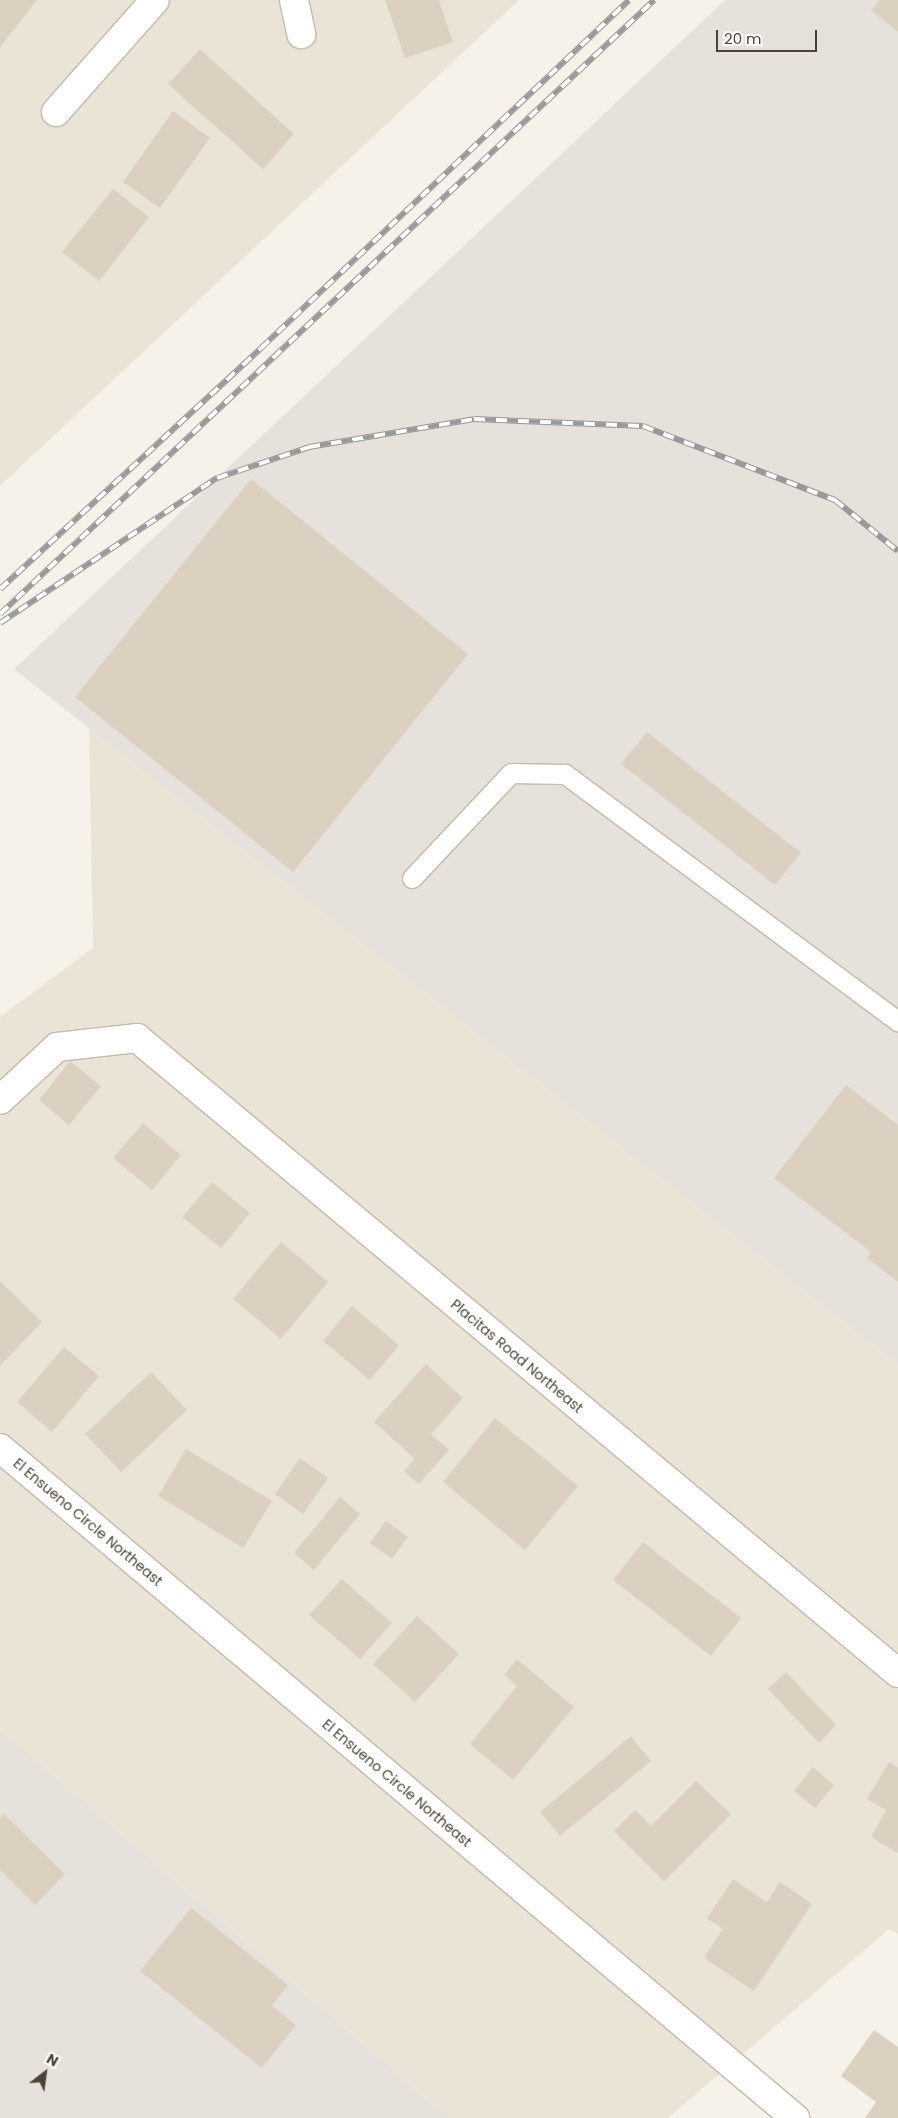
<!DOCTYPE html>
<html>
<head>
<meta charset="utf-8">
<style>
	body { margin:0 }
	#map { position:relative; width:898px; height:2118px; overflow:hidden; background:#f6f2e9; font-family:Poppins,sans-serif }
	div>[style] { position:absolute }
	.residential>* { inset:0; background:#eae4d7 }
	.industrial>* { inset:0; background:#e6e1db }
	.building>* { inset:0; background:#dcd1c0 }
	.roads { filter:drop-shadow(1px 0 #c3baab) drop-shadow(-1px 0 #c3baab) drop-shadow(0 1px #c3baab) drop-shadow(0 -1px #c3baab) }
	.lane>* { height:19px; margin:-9.5px; padding:0 9.5px; transform-origin:9.5px; border-radius:9.5px; background:#fff }
	.street>* { height:28px; margin:-14px; padding:0 14px; transform-origin:14px; border-radius:14px; background:#fff }
	.rail>* { height:5.5px; margin-top:-2.75px; transform-origin:0; background:repeating-linear-gradient(90deg,#fff 0 11px,#999 0 22px); box-sizing:border-box; border-block:1px solid #999 }
	span { translate:-50% -50%; white-space:nowrap; text-align:center; line-height:1.15; -webkit-text-stroke:4px #fff; paint-order:stroke }
	.street-label { font-size:14px; color:#4b4336 }
	.north { position:absolute; left:20px; top:2048px; width:50px; height:50px; -webkit-text-stroke:4px #fff; paint-order:stroke; rotate:30deg; font-size:14px; font-weight:700; line-height:20px; text-align:center; color:#4b4336 }
	.north::after { content:''; display:block; margin:auto; width:18px; height:22px; background:#4b4336; clip-path:polygon(50% 0,100% 100%,50% 72%,0 100%) }
	.scale { position:absolute; left:716px; top:30px; width:101px; height:22px; box-sizing:border-box; border:2px solid #4b4336; border-top:0; padding-left:6px; font-size:15px; line-height:18px; white-space:nowrap; color:#4b4336; -webkit-text-stroke:4px #fff; paint-order:stroke }
</style>
</head>
<body>
<div id="map">
	<div class="residential">
		<div style="clip-path:polygon(0 0,519px 0,0 486px)"></div>
		<div style="clip-path:polygon(89px 727px,898px 1365px,898px 1934px,889px 1929px,668px 2118px,448px 2118px,0 1729px,0 1017px,93px 948px)"></div>
	</div>
	<div class="industrial">
		<div style="clip-path:polygon(725px 0,898px 0,898px 1365px,14px 669px)"></div>
		<div style="clip-path:polygon(0 1729px,448px 2118px,0 2118px)"></div>
	</div>
	<div class="building">
		<div style="clip-path:polygon(0 0,37px 0,0 47px)"></div>
		<div style="clip-path:polygon(385px 0,439px 0,453px 42px,405px 58px)"></div>
		<div style="clip-path:polygon(880px 0,898px 0,898px 32px,871px 10px)"></div>
		<div style="clip-path:polygon(200px 49px,294px 134px,263px 169px,168px 84px)"></div>
		<div style="clip-path:polygon(173px 111px,210px 138px,160px 208px,123px 182px)"></div>
		<div style="clip-path:polygon(113px 189px,149px 217px,99px 281px,62px 252px)"></div>
		<div style="clip-path:polygon(251px 479px,468px 654px,293px 872px,75px 697px)"></div>
		<div style="clip-path:polygon(647px 732px,801px 853px,775px 885px,621px 764px)"></div>
		<div style="clip-path:polygon(70px 1061px,101px 1086px,69px 1125px,39px 1100px)"></div>
		<div style="clip-path:polygon(846px 1085px,898px 1125px,898px 1282px,867px 1258px,871px 1252px,774px 1178px)"></div>
		<div style="clip-path:polygon(143px 1123px,181px 1155px,152px 1190px,113px 1158px)"></div>
		<div style="clip-path:polygon(212px 1182px,250px 1213px,221px 1248px,182px 1217px)"></div>
		<div style="clip-path:polygon(281px 1242px,328px 1282px,281px 1339px,233px 1299px)"></div>
		<div style="clip-path:polygon(0 1281px,42px 1322px,0 1366px)"></div>
		<div style="clip-path:polygon(352px 1306px,399px 1345px,370px 1380px,323px 1341px)"></div>
		<div style="clip-path:polygon(64px 1347px,99px 1376px,52px 1432px,17px 1402px)"></div>
		<div style="clip-path:polygon(426px 1364px,463px 1398px,431px 1434px,449px 1450px,419px 1484px,404px 1471px,415px 1459px,374px 1422px)"></div>
		<div style="clip-path:polygon(151px 1372px,187px 1410px,121px 1472px,85px 1434px)"></div>
		<div style="clip-path:polygon(495px 1418px,578px 1486px,525px 1550px,443px 1482px)"></div>
		<div style="clip-path:polygon(186px 1449px,272px 1501px,243px 1548px,158px 1496px)"></div>
		<div style="clip-path:polygon(300px 1458px,328px 1478px,303px 1514px,275px 1494px)"></div>
		<div style="clip-path:polygon(340px 1497px,360px 1514px,314px 1570px,294px 1553px)"></div>
		<div style="clip-path:polygon(386px 1521px,408px 1537px,392px 1559px,370px 1543px)"></div>
		<div style="clip-path:polygon(643px 1542px,741px 1618px,711px 1656px,613px 1580px)"></div>
		<div style="clip-path:polygon(342px 1579px,392px 1623px,360px 1659px,309px 1615px)"></div>
		<div style="clip-path:polygon(417px 1616px,459px 1654px,415px 1702px,373px 1664px)"></div>
		<div style="clip-path:polygon(517px 1659px,574px 1707px,513px 1780px,470px 1744px,517px 1686px,504px 1675px)"></div>
		<div style="clip-path:polygon(786px 1672px,836px 1725px,819px 1743px,768px 1689px)"></div>
		<div style="clip-path:polygon(631px 1736px,651px 1761px,560px 1836px,540px 1812px)"></div>
		<div style="clip-path:polygon(889px 1762px,898px 1768px,898px 1853px,871px 1837px,886px 1810px,867px 1799px)"></div>
		<div style="clip-path:polygon(813px 1767px,834px 1785px,815px 1808px,794px 1791px)"></div>
		<div style="clip-path:polygon(696px 1781px,731px 1814px,664px 1881px,614px 1831px,635px 1810px,651px 1826px)"></div>
		<div style="clip-path:polygon(4px 1814px,65px 1874px,35px 1905px,0 1870px,0 1818px)"></div>
		<div style="clip-path:polygon(733px 1879px,767px 1902px,780px 1882px,812px 1904px,754px 1991px,704px 1958px,723px 1929px,707px 1918px)"></div>
		<div style="clip-path:polygon(191px 1908px,288px 1985px,272px 2006px,296px 2025px,262px 2068px,140px 1971px)"></div>
		<div style="clip-path:polygon(874px 2030px,898px 2047px,898px 2118px,865px 2118px,876px 2102px,841px 2076px)"></div>
	</div>
	<div class="roads">
		<div class="lane">
			<div style="left:412px;top:878px;width:144px;rotate:-46.7deg"></div>
			<div style="left:511px;top:773px;width:54px;rotate:1.1deg"></div>
			<div style="left:565px;top:774px;width:415px;rotate:36.6deg"></div>
		</div>
		<div class="street">
			<div style="left:294px;top:0;width:35px;rotate:78deg"></div>
			<div style="left:56px;top:112px;width:149px;rotate:-48.5deg"></div>
			<div style="left:0;top:1100px;width:78px;rotate:-42.9deg"></div>
			<div style="left:57px;top:1047px;width:81px;rotate:-6.4deg"></div>
			<div style="left:137px;top:1038px;width:991px;rotate:39.84deg"></div>
			<div style="left:0;top:1448px;width:1040px;rotate:40.12deg"></div>
		</div>
	</div>
	<div class="rail">
		<div style="left:0;top:589px;width:355px;rotate:-42.7deg"></div>
		<div style="left:261px;top:348px;width:506px;rotate:-43.4deg"></div>
		<div style="left:0;top:614px;width:897px;rotate:-43.19deg"></div>
		<div style="left:0;top:623px;width:261px;rotate:-33.8deg"></div>
		<div style="left:217px;top:478px;width:97px;rotate:-18.6deg"></div>
		<div style="left:309px;top:447px;width:167px;rotate:-9.6deg"></div>
		<div style="left:474px;top:419px;width:169px;rotate:2.4deg"></div>
		<div style="left:643px;top:426px;width:206px;rotate:21.1deg"></div>
		<div style="left:835px;top:500px;width:81px;rotate:39deg"></div>
	</div>
	<div class="street-label">
		<span style="left:517px;top:1356px;rotate:40deg">Placitas Road Northeast</span>
		<span style="left:88px;top:1522px;rotate:40deg">El Ensueno Circle Northeast</span>
		<span style="left:397px;top:1783px;rotate:40deg">El Ensueno Circle Northeast</span>
	</div>
	<div class="north">N</div>
	<div class="scale">20 m</div>
</div>
</body>
</html>
